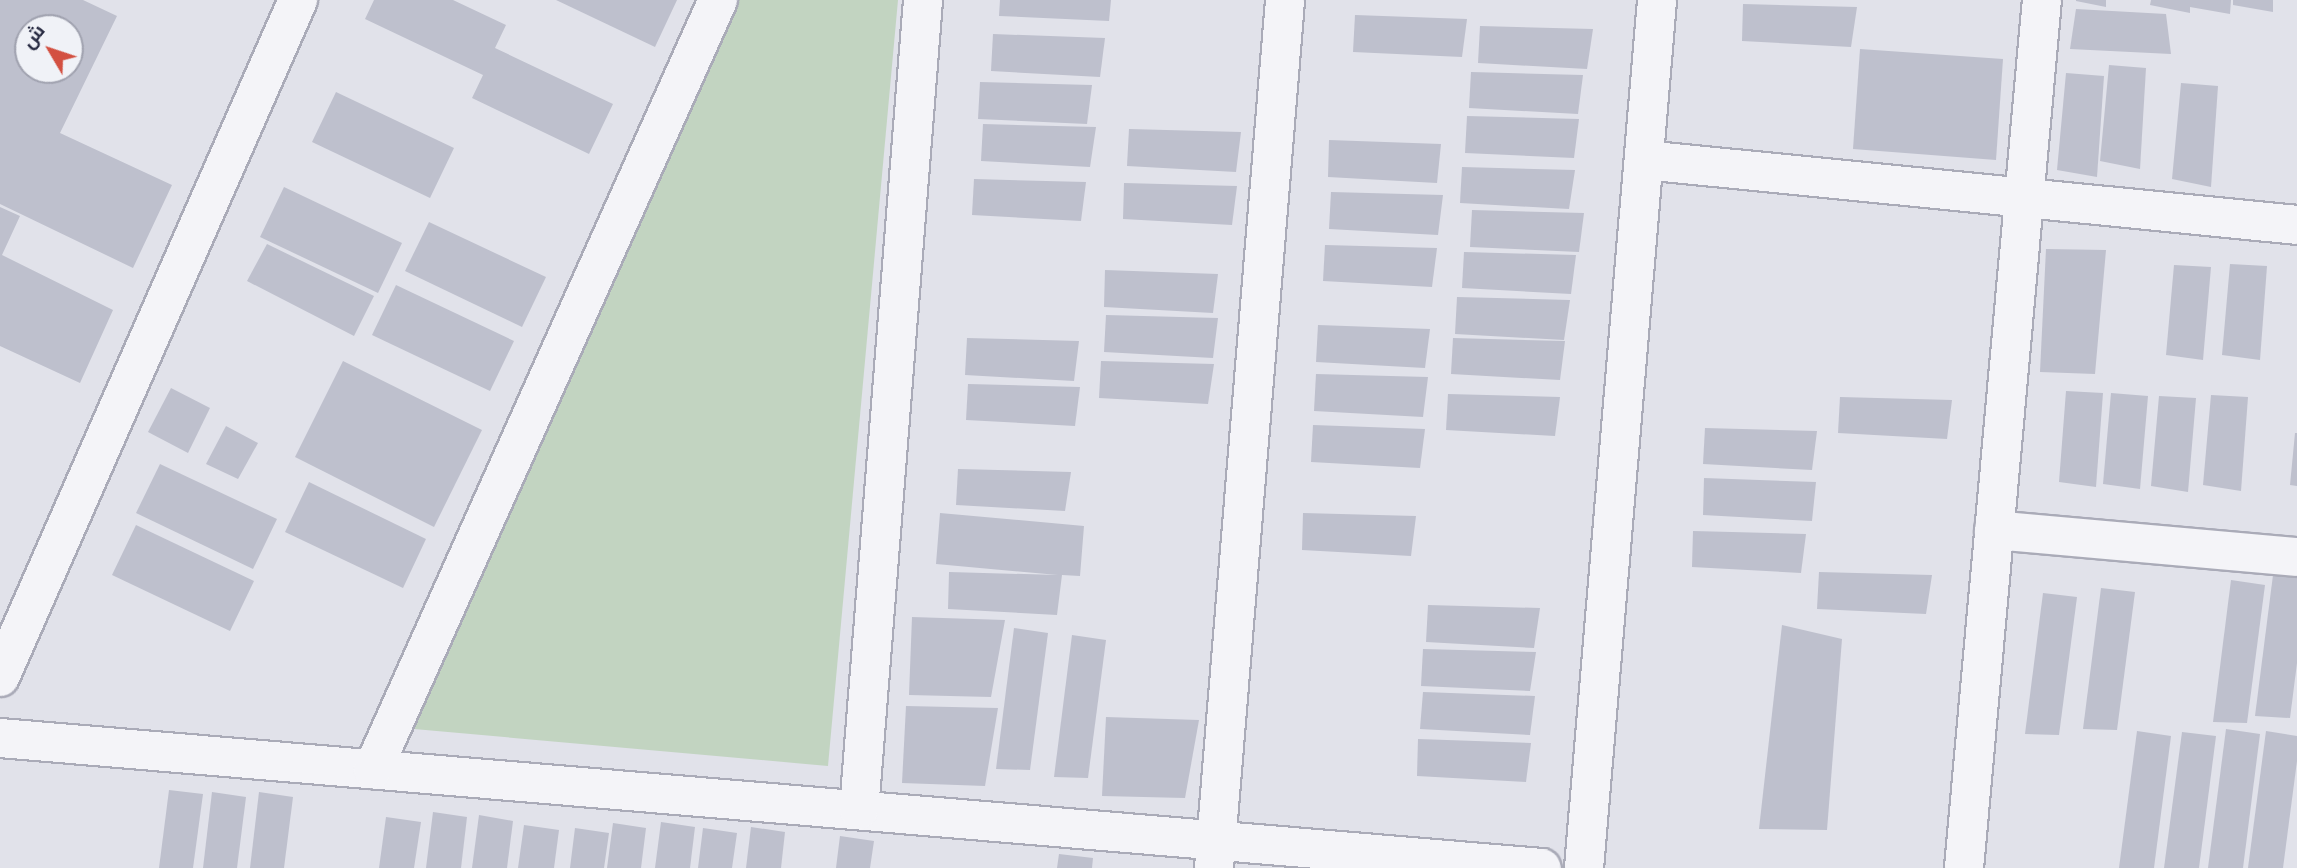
<!DOCTYPE html>
<html>
<head>
<meta charset="utf-8">
<style>
	body { margin:0 }
	#map { position:relative; width:2297px; height:868px; overflow:hidden; background:#e1e2ea; font-family:"Sofia Sans Condensed",Cairo,sans-serif }
	div>[style] { position:absolute }
	.green>* { inset:0; background:#c2d4c1 }
	.building>* { inset:0; background:#bec0cd }
	.roads { filter:drop-shadow(2px 0 #aaabb8) drop-shadow(-2px 0 #aaabb8) drop-shadow(0 2px #aaabb8) drop-shadow(0 -2px #aaabb8) }
	.minor>* { height:38px; margin:-19px; padding:0 19px; transform-origin:19px; border-radius:19px; background:#f4f4f8 }
	span { translate:-50% -50%; white-space:nowrap; text-align:center; line-height:1.15; -webkit-text-stroke:5px #f0f2f7; paint-order:stroke }
	.north { position:absolute; left:14px; top:14px; width:70px; height:70px; box-sizing:border-box; background:#f0f2f7; border:2px solid #a0a2af; border-radius:50%; rotate:309deg; font-size:19px; font-weight:700; line-height:28px; text-align:center; color:#282b42 }
	.north::after { content:''; display:block; margin:auto; width:24px; height:32px; background:#d35041; clip-path:polygon(50% 0,100% 100%,50% 72%,0 100%) }
</style>
</head>
<body>
<div id="map">
	<div class="green">
		<div style="clip-path:polygon(734px 0,898px 0,828px 766px,414px 729px)"></div>
	</div>
	<div class="building">
		<div style="clip-path:polygon(evenodd,0 0,83px 0,117px 16px,60px 133px,172px 185px,133px 268px,0 204px,0 0,28px 28px,70px 28px,70px 70px,28px 70px,28px 28px)"></div>
		<div style="clip-path:polygon(374px 0,453px 0,506px 25px,495px 48px,613px 104px,589px 154px,472px 98px,483px 75px,365px 19px)"></div>
		<div style="clip-path:polygon(556px 0,677px 0,655px 47px)"></div>
		<div style="clip-path:polygon(1000px 0,1111px 0,1109px 21px,999px 16px)"></div>
		<div style="clip-path:polygon(2076px 0,2106px 0,2106px 7px,2076px 1px)"></div>
		<div style="clip-path:polygon(2151px 0,2231px 0,2230px 14px,2190px 7px,2190px 13px,2150px 5px)"></div>
		<div style="clip-path:polygon(2233px 0,2273px 0,2273px 12px,2233px 5px)"></div>
		<div style="clip-path:polygon(1743px 4px,1857px 7px,1851px 47px,1742px 41px)"></div>
		<div style="clip-path:polygon(2076px 9px,2166px 14px,2171px 54px,2070px 49px)"></div>
		<div style="clip-path:polygon(1355px 15px,1467px 19px,1462px 57px,1353px 52px)"></div>
		<div style="clip-path:polygon(1480px 26px,1593px 29px,1587px 69px,1478px 63px)"></div>
		<div style="clip-path:polygon(993px 34px,1105px 38px,1100px 77px,991px 71px)"></div>
		<div style="clip-path:polygon(1860px 49px,2003px 59px,1996px 160px,1853px 149px)"></div>
		<div style="clip-path:polygon(2109px 65px,2146px 68px,2140px 169px,2100px 161px)"></div>
		<div style="clip-path:polygon(1471px 72px,1583px 75px,1578px 114px,1469px 108px)"></div>
		<div style="clip-path:polygon(2066px 73px,2104px 76px,2097px 177px,2057px 170px)"></div>
		<div style="clip-path:polygon(980px 82px,1092px 85px,1087px 124px,978px 119px)"></div>
		<div style="clip-path:polygon(2181px 83px,2218px 86px,2211px 187px,2172px 179px)"></div>
		<div style="clip-path:polygon(336px 92px,454px 148px,430px 198px,312px 142px)"></div>
		<div style="clip-path:polygon(1467px 116px,1579px 119px,1574px 158px,1465px 153px)"></div>
		<div style="clip-path:polygon(983px 124px,1096px 127px,1090px 167px,981px 161px)"></div>
		<div style="clip-path:polygon(1129px 129px,1241px 132px,1236px 172px,1127px 166px)"></div>
		<div style="clip-path:polygon(1329px 140px,1441px 144px,1437px 183px,1328px 177px)"></div>
		<div style="clip-path:polygon(1462px 167px,1575px 170px,1569px 209px,1460px 203px)"></div>
		<div style="clip-path:polygon(974px 179px,1086px 182px,1081px 221px,972px 215px)"></div>
		<div style="clip-path:polygon(1124px 183px,1237px 186px,1232px 225px,1123px 219px)"></div>
		<div style="clip-path:polygon(284px 187px,402px 243px,378px 293px,260px 237px)"></div>
		<div style="clip-path:polygon(1331px 192px,1443px 195px,1438px 235px,1329px 229px)"></div>
		<div style="clip-path:polygon(0 207px,20px 216px,2px 255px,113px 310px,80px 383px,0 346px)"></div>
		<div style="clip-path:polygon(1472px 210px,1584px 213px,1579px 252px,1470px 247px)"></div>
		<div style="clip-path:polygon(429px 222px,546px 277px,522px 327px,405px 271px)"></div>
		<div style="clip-path:polygon(267px 244px,374px 296px,354px 336px,247px 281px)"></div>
		<div style="clip-path:polygon(1325px 245px,1437px 248px,1432px 287px,1323px 281px)"></div>
		<div style="clip-path:polygon(2046px 249px,2106px 250px,2095px 374px,2040px 372px)"></div>
		<div style="clip-path:polygon(1464px 252px,1576px 255px,1571px 294px,1462px 288px)"></div>
		<div style="clip-path:polygon(2230px 264px,2267px 266px,2260px 360px,2222px 355px)"></div>
		<div style="clip-path:polygon(2174px 265px,2211px 267px,2203px 360px,2166px 355px)"></div>
		<div style="clip-path:polygon(1105px 270px,1218px 274px,1213px 313px,1104px 307px)"></div>
		<div style="clip-path:polygon(396px 285px,514px 341px,490px 391px,372px 335px)"></div>
		<div style="clip-path:polygon(1457px 297px,1570px 300px,1564px 340px,1455px 334px)"></div>
		<div style="clip-path:polygon(1106px 315px,1218px 318px,1213px 358px,1104px 352px)"></div>
		<div style="clip-path:polygon(1318px 325px,1430px 329px,1425px 368px,1316px 362px)"></div>
		<div style="clip-path:polygon(967px 338px,1079px 341px,1074px 381px,965px 375px)"></div>
		<div style="clip-path:polygon(1453px 338px,1565px 341px,1560px 380px,1451px 374px)"></div>
		<div style="clip-path:polygon(343px 361px,482px 430px,434px 527px,295px 457px)"></div>
		<div style="clip-path:polygon(1101px 361px,1214px 364px,1208px 404px,1099px 398px)"></div>
		<div style="clip-path:polygon(1316px 374px,1428px 377px,1423px 417px,1314px 411px)"></div>
		<div style="clip-path:polygon(968px 384px,1080px 387px,1075px 426px,966px 420px)"></div>
		<div style="clip-path:polygon(171px 388px,210px 408px,188px 453px,148px 432px)"></div>
		<div style="clip-path:polygon(2066px 391px,2103px 393px,2096px 487px,2059px 482px)"></div>
		<div style="clip-path:polygon(2111px 393px,2148px 396px,2140px 489px,2103px 484px)"></div>
		<div style="clip-path:polygon(1448px 394px,1560px 397px,1555px 436px,1446px 430px)"></div>
		<div style="clip-path:polygon(2211px 395px,2248px 397px,2241px 491px,2203px 485px)"></div>
		<div style="clip-path:polygon(2159px 396px,2196px 398px,2188px 492px,2151px 486px)"></div>
		<div style="clip-path:polygon(1840px 397px,1952px 400px,1947px 439px,1838px 433px)"></div>
		<div style="clip-path:polygon(1313px 425px,1425px 429px,1420px 468px,1311px 462px)"></div>
		<div style="clip-path:polygon(226px 426px,258px 443px,238px 479px,206px 464px)"></div>
		<div style="clip-path:polygon(1705px 428px,1817px 431px,1812px 470px,1703px 464px)"></div>
		<div style="clip-path:polygon(2295px 433px,2297px 433px,2297px 486px,2290px 485px)"></div>
		<div style="clip-path:polygon(160px 464px,277px 519px,253px 569px,136px 513px)"></div>
		<div style="clip-path:polygon(958px 469px,1071px 472px,1065px 511px,956px 505px)"></div>
		<div style="clip-path:polygon(1704px 478px,1816px 482px,1812px 521px,1703px 515px)"></div>
		<div style="clip-path:polygon(309px 482px,426px 539px,403px 588px,285px 532px)"></div>
		<div style="clip-path:polygon(940px 513px,1084px 526px,1080px 576px,1062px 575px,1057px 615px,948px 609px,949px 572px,1058px 575px,936px 564px)"></div>
		<div style="clip-path:polygon(1303px 513px,1416px 516px,1411px 556px,1302px 550px)"></div>
		<div style="clip-path:polygon(136px 525px,254px 581px,230px 631px,112px 575px)"></div>
		<div style="clip-path:polygon(1693px 531px,1806px 534px,1801px 573px,1692px 567px)"></div>
		<div style="clip-path:polygon(1819px 572px,1932px 575px,1926px 614px,1817px 609px)"></div>
		<div style="clip-path:polygon(2273px 575px,2297px 578px,2297px 663px,2290px 718px,2255px 716px)"></div>
		<div style="clip-path:polygon(2231px 580px,2265px 585px,2247px 723px,2213px 722px)"></div>
		<div style="clip-path:polygon(2101px 588px,2135px 592px,2117px 730px,2083px 729px)"></div>
		<div style="clip-path:polygon(2043px 593px,2077px 597px,2059px 735px,2025px 734px)"></div>
		<div style="clip-path:polygon(1428px 605px,1540px 608px,1534px 648px,1426px 642px)"></div>
		<div style="clip-path:polygon(912px 617px,1005px 620px,991px 697px,909px 695px)"></div>
		<div style="clip-path:polygon(1782px 625px,1842px 639px,1827px 830px,1759px 829px)"></div>
		<div style="clip-path:polygon(1014px 628px,1048px 633px,1030px 770px,996px 769px)"></div>
		<div style="clip-path:polygon(1072px 635px,1106px 640px,1088px 778px,1054px 777px)"></div>
		<div style="clip-path:polygon(1423px 649px,1536px 652px,1530px 691px,1421px 686px)"></div>
		<div style="clip-path:polygon(1423px 692px,1535px 696px,1530px 735px,1420px 729px)"></div>
		<div style="clip-path:polygon(906px 706px,998px 708px,985px 786px,902px 783px)"></div>
		<div style="clip-path:polygon(1106px 717px,1199px 720px,1185px 798px,1102px 796px)"></div>
		<div style="clip-path:polygon(2226px 729px,2260px 734px,2243px 868px,2208px 868px)"></div>
		<div style="clip-path:polygon(2137px 731px,2171px 736px,2154px 868px,2119px 868px)"></div>
		<div style="clip-path:polygon(2266px 731px,2297px 736px,2297px 761px,2283px 868px,2248px 868px)"></div>
		<div style="clip-path:polygon(2182px 732px,2216px 736px,2199px 868px,2164px 868px)"></div>
		<div style="clip-path:polygon(1418px 739px,1531px 743px,1526px 782px,1417px 776px)"></div>
		<div style="clip-path:polygon(169px 790px,203px 794px,193px 868px,159px 868px)"></div>
		<div style="clip-path:polygon(212px 792px,246px 797px,237px 868px,203px 868px)"></div>
		<div style="clip-path:polygon(259px 792px,293px 797px,284px 868px,250px 868px)"></div>
		<div style="clip-path:polygon(433px 812px,467px 817px,461px 868px,426px 868px)"></div>
		<div style="clip-path:polygon(479px 815px,513px 821px,507px 868px,472px 868px)"></div>
		<div style="clip-path:polygon(386px 817px,421px 822px,414px 868px,379px 868px)"></div>
		<div style="clip-path:polygon(661px 822px,695px 827px,690px 868px,655px 868px)"></div>
		<div style="clip-path:polygon(613px 823px,646px 828px,641px 868px,607px 868px)"></div>
		<div style="clip-path:polygon(524px 825px,559px 830px,554px 868px,518px 868px)"></div>
		<div style="clip-path:polygon(751px 827px,785px 832px,781px 868px,746px 868px)"></div>
		<div style="clip-path:polygon(575px 828px,609px 833px,604px 868px,570px 868px)"></div>
		<div style="clip-path:polygon(703px 828px,737px 833px,732px 868px,698px 868px)"></div>
		<div style="clip-path:polygon(840px 836px,874px 841px,870px 868px,836px 868px)"></div>
		<div style="clip-path:polygon(1059px 854px,1093px 858px,1092px 868px,1057px 868px)"></div>
	</div>
	<div class="roads">
		<div class="minor">
			<div style="left:1644px;top:160px;width:656px;rotate:5.68deg"></div>
			<div style="left:1994px;top:530px;width:304px;rotate:5.1deg"></div>
			<div style="left:0;top:677px;width:740px;rotate:-66.24deg"></div>
			<div style="left:0;top:738px;width:1547px;rotate:4.82deg"></div>
			<div style="left:373px;top:769px;width:843px;rotate:-65.84deg"></div>
			<div style="left:859px;top:810px;width:813px;rotate:-85.48deg"></div>
			<div style="left:1214px;top:868px;width:871px;rotate:-85.32deg"></div>
			<div style="left:1584px;top:868px;width:871px;rotate:-85.19deg"></div>
			<div style="left:1964px;top:868px;width:871px;rotate:-84.87deg"></div>
		</div>
	</div>
	<div class="north">ش</div>
</div>
</body>
</html>
